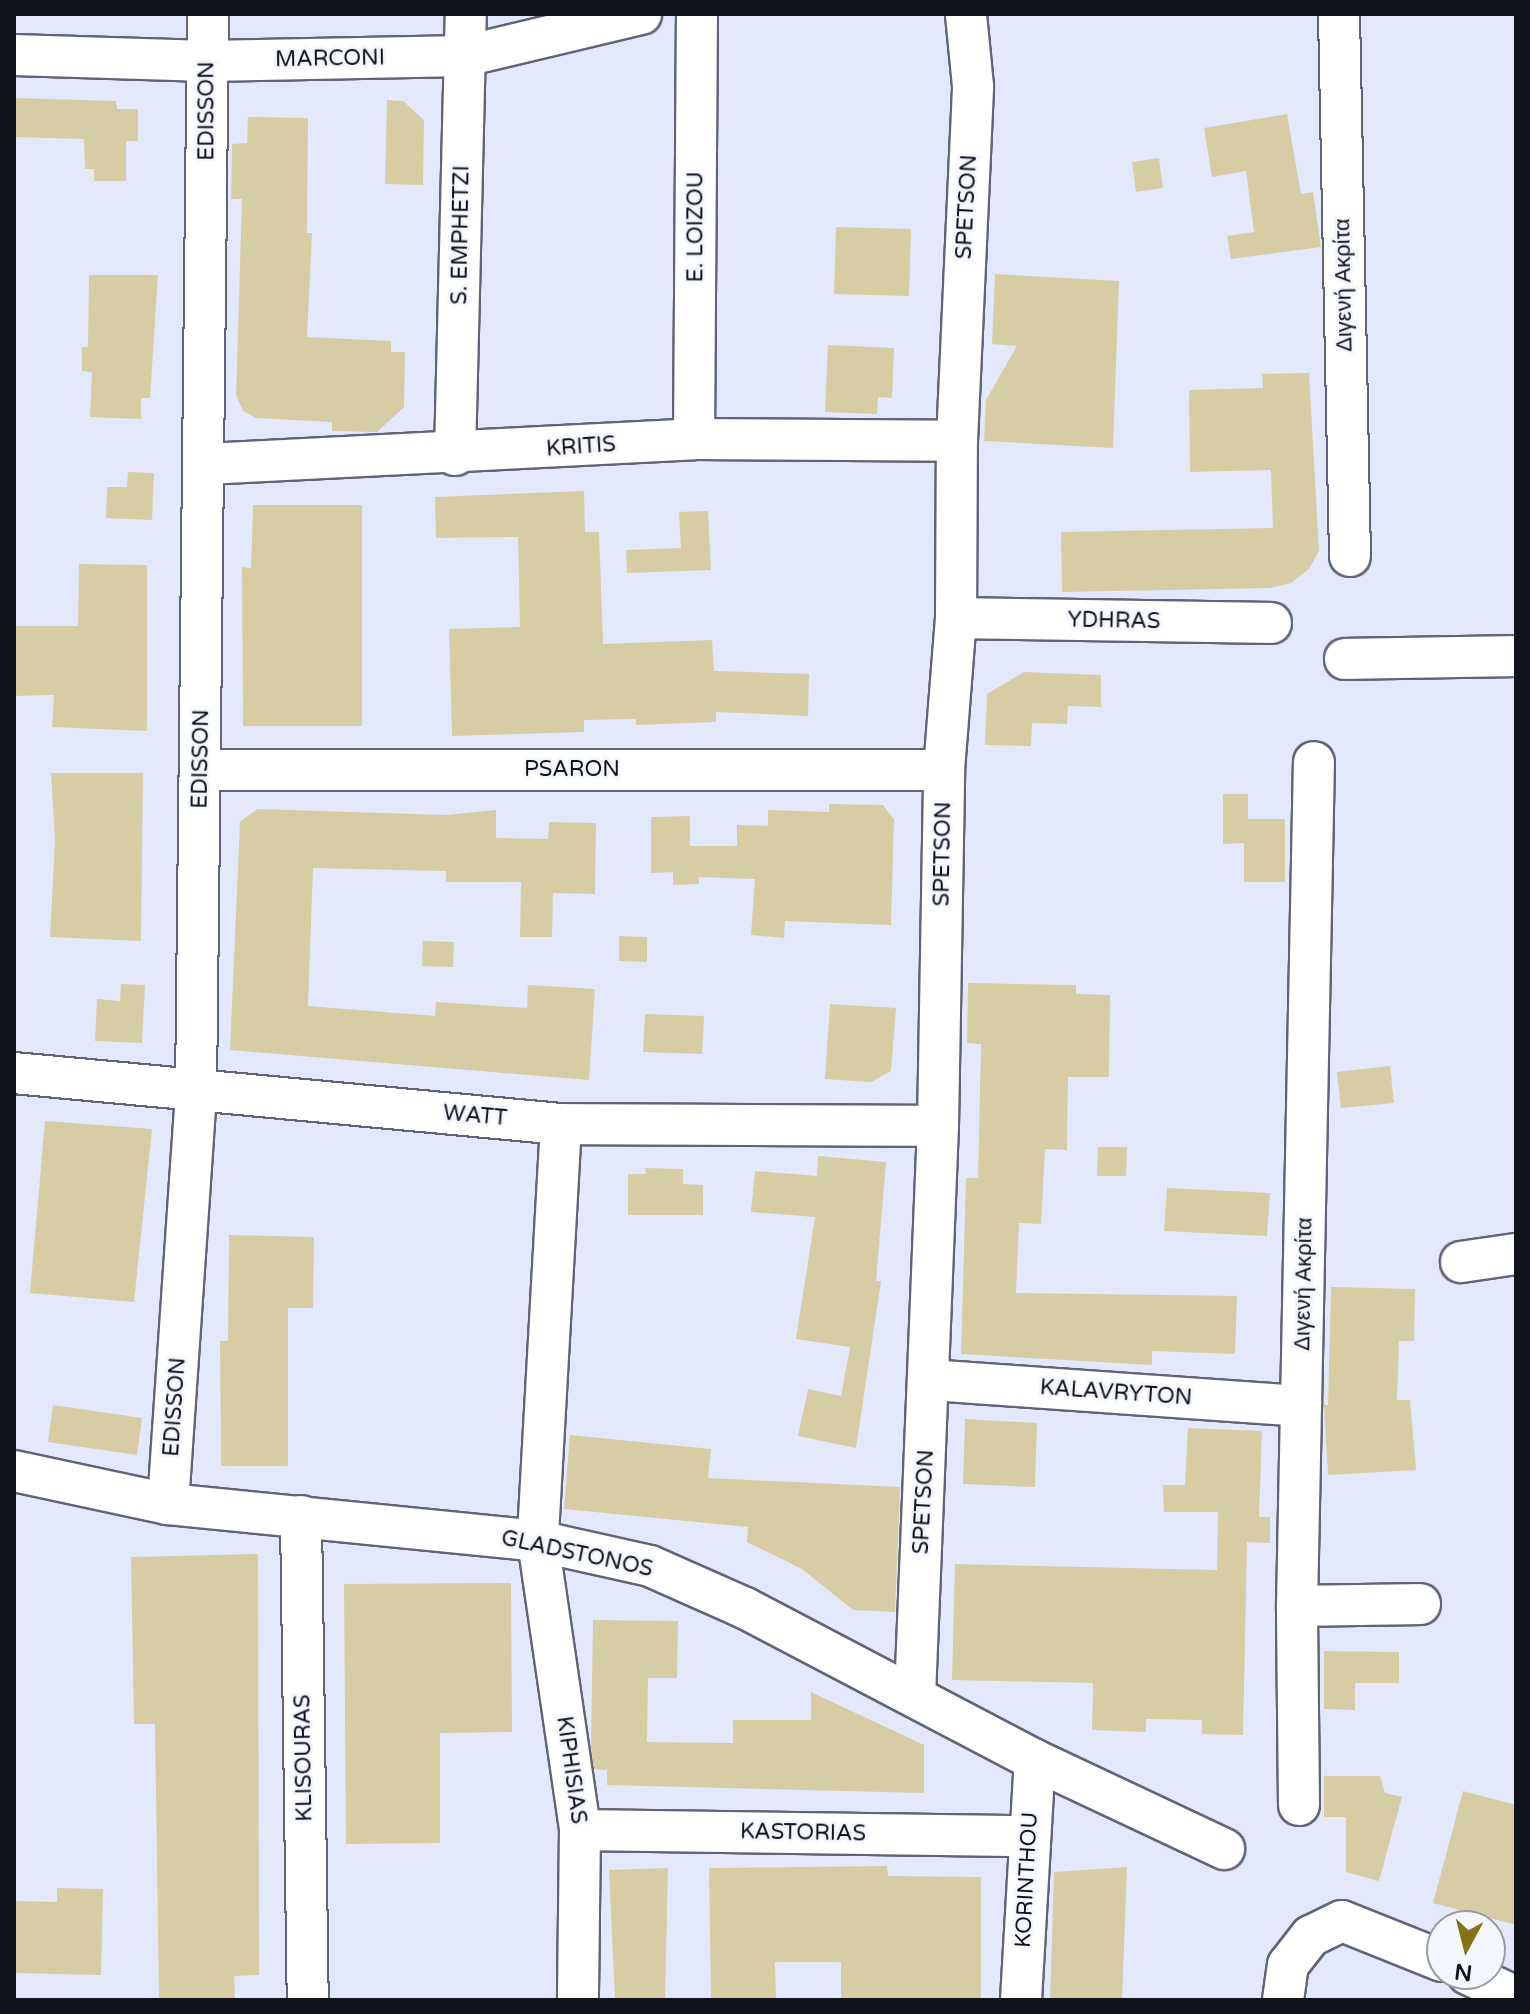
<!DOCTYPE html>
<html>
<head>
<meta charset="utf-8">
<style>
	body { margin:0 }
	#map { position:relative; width:1530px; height:2014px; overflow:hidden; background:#e3e8fd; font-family:"Varela Round",sans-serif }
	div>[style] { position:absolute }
	.building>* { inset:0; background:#d7cda4 }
	.roads { filter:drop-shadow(2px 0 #616477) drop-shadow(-2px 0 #616477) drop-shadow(0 2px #616477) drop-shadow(0 -2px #616477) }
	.minor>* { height:40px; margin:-20px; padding:0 20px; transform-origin:20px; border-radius:20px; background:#fff }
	span { translate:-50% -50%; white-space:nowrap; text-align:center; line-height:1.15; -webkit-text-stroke:6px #f4f6fe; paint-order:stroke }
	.street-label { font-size:22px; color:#11131a }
	.frame { position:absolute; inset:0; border:16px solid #11131a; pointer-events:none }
	.north { position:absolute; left:1426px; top:1910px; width:80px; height:80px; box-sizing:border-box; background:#f4f6fe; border:2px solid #999ba3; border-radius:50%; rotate:187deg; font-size:22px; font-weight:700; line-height:32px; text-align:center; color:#11131a }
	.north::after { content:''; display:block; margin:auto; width:28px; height:36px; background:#857214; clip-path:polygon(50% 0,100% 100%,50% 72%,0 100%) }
</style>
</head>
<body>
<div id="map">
	<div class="building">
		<div style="clip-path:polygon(14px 98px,116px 101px,117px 109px,138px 109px,138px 141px,126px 141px,126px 181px,94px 181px,94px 169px,85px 169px,84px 139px,14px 137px)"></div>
		<div style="clip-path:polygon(387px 100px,403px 101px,424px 120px,423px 185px,385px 184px)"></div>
		<div style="clip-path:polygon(1287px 114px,1301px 194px,1313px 192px,1321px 247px,1231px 259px,1227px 236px,1254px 232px,1246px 171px,1212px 177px,1204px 128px)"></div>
		<div style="clip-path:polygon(248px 117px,308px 118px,307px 233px,312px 233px,307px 337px,391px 341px,391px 352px,405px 352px,404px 407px,377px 432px,332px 431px,332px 422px,256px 418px,243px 411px,236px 395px,242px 199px,231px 199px,232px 144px,247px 143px)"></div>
		<div style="clip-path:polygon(1159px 158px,1163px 188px,1136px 192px,1132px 162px)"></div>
		<div style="clip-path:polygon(836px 227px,911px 229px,909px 296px,834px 294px)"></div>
		<div style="clip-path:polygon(995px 274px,1119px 281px,1113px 448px,984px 441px,986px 400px,1017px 346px,992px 344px)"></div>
		<div style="clip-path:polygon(89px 275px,158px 275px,150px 398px,141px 398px,141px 419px,90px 417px,92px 372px,82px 371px,82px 347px,88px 347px)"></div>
		<div style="clip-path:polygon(828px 345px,894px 348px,892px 398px,878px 397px,877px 414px,825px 412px)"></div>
		<div style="clip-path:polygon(1309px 373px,1319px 551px,1309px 569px,1291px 583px,1270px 588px,1062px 592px,1061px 532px,1273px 528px,1271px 470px,1190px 472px,1189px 390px,1263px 388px,1262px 374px)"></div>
		<div style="clip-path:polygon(128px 472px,154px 473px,152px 520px,106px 518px,107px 487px,127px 487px)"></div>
		<div style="clip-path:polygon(584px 491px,585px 532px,599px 532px,603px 644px,712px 640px,714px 671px,809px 674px,808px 716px,716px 712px,716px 722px,636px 725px,636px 719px,584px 720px,584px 732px,452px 736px,449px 629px,520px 627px,518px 537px,436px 538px,435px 497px)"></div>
		<div style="clip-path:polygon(253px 505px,362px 505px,362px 726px,243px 726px,242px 567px,251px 568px)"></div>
		<div style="clip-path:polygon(708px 511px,711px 570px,627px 573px,626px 550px,681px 548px,679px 512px)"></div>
		<div style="clip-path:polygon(79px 564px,147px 565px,147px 731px,52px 727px,54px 695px,14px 696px,14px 626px,78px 626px)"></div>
		<div style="clip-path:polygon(1024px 672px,1101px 675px,1101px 707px,1068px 706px,1067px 724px,1032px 723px,1031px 746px,985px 745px,987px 694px)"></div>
		<div style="clip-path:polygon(51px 773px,143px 773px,141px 941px,50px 937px,55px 840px)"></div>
		<div style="clip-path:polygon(1223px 794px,1248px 794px,1248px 819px,1285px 819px,1285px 882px,1244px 882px,1244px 843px,1223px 844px)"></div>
		<div style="clip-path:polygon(829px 804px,883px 805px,894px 819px,891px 925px,785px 921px,784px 938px,751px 935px,755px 879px,699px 877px,699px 884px,673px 885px,673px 872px,651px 873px,651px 817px,690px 816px,690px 846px,737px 846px,737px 825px,768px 826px,768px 810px,829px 812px)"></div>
		<div style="clip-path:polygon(257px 809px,445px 815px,496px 810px,496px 838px,548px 839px,549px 822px,596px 823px,595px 894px,553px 893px,552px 937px,520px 937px,521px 882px,446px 882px,446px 871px,313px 868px,308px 1006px,435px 1016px,436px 1002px,527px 1008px,528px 985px,595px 989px,589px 1080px,230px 1050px,240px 822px)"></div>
		<div style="clip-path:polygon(619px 936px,647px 937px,647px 962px,619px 961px)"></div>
		<div style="clip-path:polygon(423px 941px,454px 942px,453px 967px,422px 966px)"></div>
		<div style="clip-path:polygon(968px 983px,1076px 985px,1076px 994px,1110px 995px,1109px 1077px,1068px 1077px,1067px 1150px,1045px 1149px,1041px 1224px,1019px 1223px,1016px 1293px,1237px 1296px,1235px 1354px,1152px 1351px,1152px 1365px,961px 1354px,966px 1178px,978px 1178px,981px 1044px,967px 1043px)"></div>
		<div style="clip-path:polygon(121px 984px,145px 985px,142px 1043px,95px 1041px,97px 999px,120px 1001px)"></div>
		<div style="clip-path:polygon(830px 1004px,896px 1008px,891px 1071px,871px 1082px,825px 1079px)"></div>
		<div style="clip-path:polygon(645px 1014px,704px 1016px,702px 1054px,643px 1052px)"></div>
		<div style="clip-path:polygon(1390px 1066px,1394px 1103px,1341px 1108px,1337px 1072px)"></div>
		<div style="clip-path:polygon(45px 1121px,152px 1129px,134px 1302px,30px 1293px)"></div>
		<div style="clip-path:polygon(1098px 1147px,1127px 1147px,1126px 1176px,1097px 1176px)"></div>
		<div style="clip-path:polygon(818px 1156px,886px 1162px,876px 1281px,881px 1281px,856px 1448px,798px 1436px,808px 1389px,841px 1396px,850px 1347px,796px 1339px,815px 1217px,751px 1212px,755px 1171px,817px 1176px)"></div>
		<div style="clip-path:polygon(645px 1168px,683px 1169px,683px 1184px,703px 1185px,703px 1215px,628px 1215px,628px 1174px,646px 1174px)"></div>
		<div style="clip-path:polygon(1167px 1188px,1270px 1193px,1267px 1236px,1164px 1231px)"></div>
		<div style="clip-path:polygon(229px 1235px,314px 1237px,313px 1308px,288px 1308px,288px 1466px,221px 1466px,220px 1341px,228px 1341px)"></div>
		<div style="clip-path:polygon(1331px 1287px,1415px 1289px,1414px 1341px,1399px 1341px,1397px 1400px,1410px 1400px,1416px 1470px,1328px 1475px,1324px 1405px,1328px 1405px)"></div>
		<div style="clip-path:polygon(53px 1405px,142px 1418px,137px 1455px,48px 1442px)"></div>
		<div style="clip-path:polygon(965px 1419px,1037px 1423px,1035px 1487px,963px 1484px)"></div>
		<div style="clip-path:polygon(1188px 1428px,1262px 1431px,1259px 1517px,1270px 1517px,1270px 1543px,1247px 1542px,1243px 1735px,1202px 1734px,1202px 1720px,1146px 1719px,1146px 1732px,1092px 1730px,1093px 1683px,952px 1680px,955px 1564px,1217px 1570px,1218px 1512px,1164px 1512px,1163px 1485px,1185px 1485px)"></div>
		<div style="clip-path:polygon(570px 1435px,711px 1449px,708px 1478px,900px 1487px,895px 1612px,853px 1610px,802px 1569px,747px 1542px,748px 1527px,564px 1509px)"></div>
		<div style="clip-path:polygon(258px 1554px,259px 1975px,234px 1976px,235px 2000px,159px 2000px,155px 1724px,134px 1724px,131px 1557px)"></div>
		<div style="clip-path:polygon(511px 1583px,512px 1732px,440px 1733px,440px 1843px,346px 1844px,344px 1584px)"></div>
		<div style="clip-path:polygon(593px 1620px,678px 1621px,677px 1678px,648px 1678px,647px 1742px,733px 1743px,733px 1720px,811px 1720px,811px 1692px,924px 1745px,924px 1793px,607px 1785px,607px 1770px,594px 1769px,591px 1747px)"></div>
		<div style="clip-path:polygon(1324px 1651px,1399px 1652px,1399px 1683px,1355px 1683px,1355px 1710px,1324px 1709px)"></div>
		<div style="clip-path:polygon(1324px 1776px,1380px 1776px,1385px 1793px,1402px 1797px,1379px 1881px,1346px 1872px,1346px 1817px,1324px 1817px)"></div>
		<div style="clip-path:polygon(1463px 1791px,1516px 1805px,1516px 1925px,1433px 1903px)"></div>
		<div style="clip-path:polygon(887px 1866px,888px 1876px,981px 1877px,981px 2000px,841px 2000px,841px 1962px,775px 1962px,776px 2000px,711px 2000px,709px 1868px)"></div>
		<div style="clip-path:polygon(1127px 1867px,1122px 2000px,1050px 2000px,1054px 1872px)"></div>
		<div style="clip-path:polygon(668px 1868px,665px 2000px,615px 2000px,609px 1870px)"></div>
		<div style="clip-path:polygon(57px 1888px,103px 1889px,101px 1975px,14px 1973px,14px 1901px,57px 1902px)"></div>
	</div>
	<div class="roads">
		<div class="minor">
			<div style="left:1339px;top:14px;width:542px;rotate:88.84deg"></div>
			<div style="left:14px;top:55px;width:193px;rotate:1.8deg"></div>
			<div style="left:207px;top:61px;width:258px;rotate:-1.1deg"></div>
			<div style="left:465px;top:56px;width:181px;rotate:-13.4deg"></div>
			<div style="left:694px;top:439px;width:425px;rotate:-89.6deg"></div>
			<div style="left:455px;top:455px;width:441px;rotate:-88.6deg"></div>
			<div style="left:206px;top:464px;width:489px;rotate:-2.9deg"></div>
			<div style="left:694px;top:439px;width:263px;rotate:0.4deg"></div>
			<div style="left:956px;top:618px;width:315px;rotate:0.9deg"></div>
			<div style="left:1345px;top:659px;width:171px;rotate:-1deg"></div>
			<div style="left:200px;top:770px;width:744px"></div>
			<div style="left:14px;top:1073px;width:549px;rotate:5.33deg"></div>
			<div style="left:561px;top:1124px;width:377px;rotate:0.3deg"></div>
			<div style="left:561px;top:1124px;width:418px;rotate:93.2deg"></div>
			<div style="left:538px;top:1541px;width:292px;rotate:81.7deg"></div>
			<div style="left:580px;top:1830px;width:170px;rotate:90.7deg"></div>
			<div style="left:1461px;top:1262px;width:56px;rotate:-8.3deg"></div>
			<div style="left:930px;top:1380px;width:372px;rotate:4deg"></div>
			<div style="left:14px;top:1471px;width:157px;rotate:12.1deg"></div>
			<div style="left:168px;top:1504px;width:372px;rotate:5.7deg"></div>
			<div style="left:538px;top:1541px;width:115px;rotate:12.6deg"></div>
			<div style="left:650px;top:1566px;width:104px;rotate:23.9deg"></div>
			<div style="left:745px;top:1608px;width:327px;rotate:27.7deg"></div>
			<div style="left:1035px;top:1760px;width:209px;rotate:25.2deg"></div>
			<div style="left:168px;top:1504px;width:414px;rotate:-86.1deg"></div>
			<div style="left:196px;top:1091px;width:1077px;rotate:-89.36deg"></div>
			<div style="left:301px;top:1516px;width:484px;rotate:89.2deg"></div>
			<div style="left:1297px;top:1606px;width:123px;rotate:-0.9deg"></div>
			<div style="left:915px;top:1696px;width:570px;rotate:-87.69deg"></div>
			<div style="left:938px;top:1126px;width:356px;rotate:-89deg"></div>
			<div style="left:944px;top:770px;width:152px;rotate:-85.5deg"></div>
			<div style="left:956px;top:618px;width:177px;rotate:-89.7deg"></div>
			<div style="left:957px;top:441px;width:355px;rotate:-87.4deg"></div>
			<div style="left:973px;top:86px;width:72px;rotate:-95.6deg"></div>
			<div style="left:1299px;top:1805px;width:199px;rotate:-90.6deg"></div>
			<div style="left:1297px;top:1606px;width:844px;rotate:-88.85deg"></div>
			<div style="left:580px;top:1830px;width:447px;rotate:0.8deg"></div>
			<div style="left:1468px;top:1974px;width:53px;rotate:25.6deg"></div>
			<div style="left:1021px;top:2000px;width:240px;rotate:-86.7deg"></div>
			<div style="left:1283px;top:2000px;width:35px;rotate:-82deg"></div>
			<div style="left:1288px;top:1965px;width:37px;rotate:-52deg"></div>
			<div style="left:1311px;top:1936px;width:34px;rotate:-26deg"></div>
			<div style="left:1342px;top:1921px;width:108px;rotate:21.8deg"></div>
		</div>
	</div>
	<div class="street-label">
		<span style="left:330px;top:59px;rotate:-1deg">MARCONI</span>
		<span style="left:207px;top:111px;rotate:-90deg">EDISSON</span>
		<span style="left:967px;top:207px;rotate:-87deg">SPETSON</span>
		<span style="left:696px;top:227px;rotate:-90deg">E. LOIZOU</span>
		<span style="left:461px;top:235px;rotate:-89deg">S. EMPHETZI</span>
		<span style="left:1344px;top:285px;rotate:-91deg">Διγενή Ακρίτα</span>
		<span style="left:581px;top:447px;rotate:-4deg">KRITIS</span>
		<span style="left:1114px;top:621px;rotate:1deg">YDHRAS</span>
		<span style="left:201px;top:759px;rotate:-89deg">EDISSON</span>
		<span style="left:572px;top:770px">PSARON</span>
		<span style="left:943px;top:854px;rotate:-89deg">SPETSON</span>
		<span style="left:475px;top:1116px;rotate:5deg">WATT</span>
		<span style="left:1304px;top:1284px;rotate:-89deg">Διγενή Ακρίτα</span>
		<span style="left:1116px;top:1393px;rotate:4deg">KALAVRYTON</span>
		<span style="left:175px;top:1407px;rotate:-86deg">EDISSON</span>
		<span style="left:924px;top:1502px;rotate:-87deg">SPETSON</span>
		<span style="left:577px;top:1554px;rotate:12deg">GLADSTONOS</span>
		<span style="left:304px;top:1758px;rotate:-91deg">KLISOURAS</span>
		<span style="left:571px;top:1770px;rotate:82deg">KIPHISIAS</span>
		<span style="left:803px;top:1833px;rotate:1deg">KASTORIAS</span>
		<span style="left:1027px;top:1880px;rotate:-87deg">KORINTHOU</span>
	</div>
	<div class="frame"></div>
	<div class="north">N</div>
</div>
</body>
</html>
